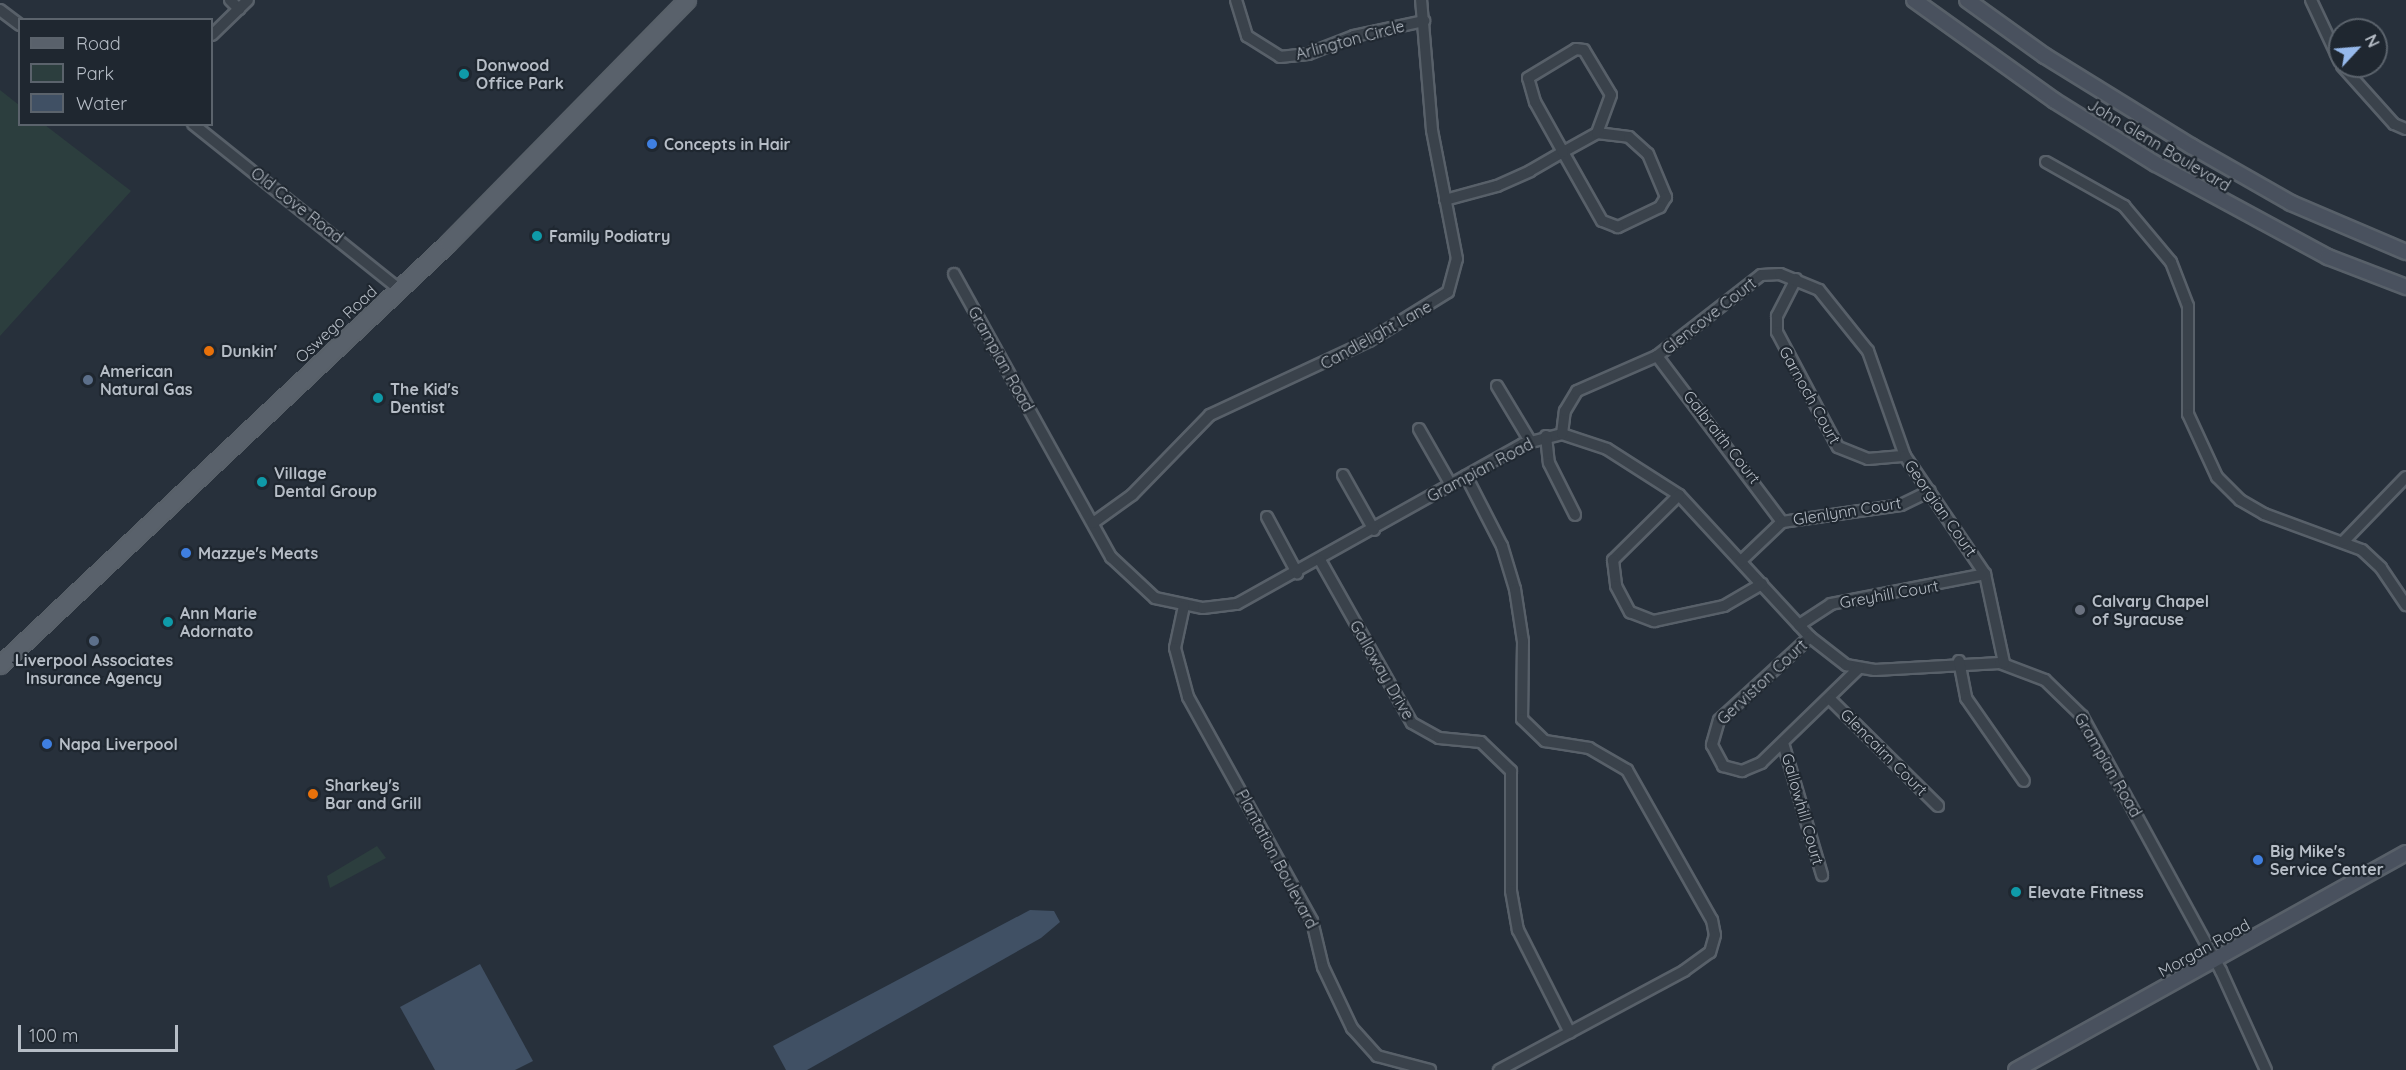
<!DOCTYPE html>
<html>
<head>
<meta charset="utf-8">
<style>
	body { margin:0 }
	#map { position:relative; width:2406px; height:1070px; overflow:hidden; background:#27303b; font-family:Quicksand,sans-serif }
	div>[style] { position:absolute }
	.green>* { inset:0; background:#2c3e3e }
	.water>* { inset:0; background:#405064 }
	.roads { filter:drop-shadow(2px 0 #586069) drop-shadow(-2px 0 #586069) drop-shadow(0 2px #586069) drop-shadow(0 -2px #586069) }
	.street>* { height:10px; margin:-5px; padding:0 5px; transform-origin:5px; border-radius:5px; background:#3a424b }
	.secondary>* { height:14px; margin:-7px; padding:0 7px; transform-origin:7px; border-radius:7px; background:#49515e }
	.primary>* { height:15px; margin:-7.5px; padding:0 7.5px; transform-origin:7.5px; border-radius:7.5px; background:#59616b }
	.dots>* { width:16px; height:16px; translate:-50% -50%; box-sizing:border-box; border:3px solid #1f2730; border-radius:50% }
	span { translate:-50% -50%; white-space:nowrap; text-align:center; line-height:1.15; -webkit-text-stroke:4.5px #1f2730; paint-order:stroke }
	.street-label { font-size:16px; color:#b6bdc6 }
	.poi-label { font-size:16px; color:#b6bdc6; font-weight:700 }
	.left { translate:0 -50%; text-align:left }
	.legend { position:absolute; left:18px; top:18px; width:195px; height:108px; box-sizing:border-box; background:#1f2730; border:2px solid #5b636c; margin:0; padding:8px 10px; list-style:none; font-size:18px; color:#b6bdc6 }
	.legend li { display:flex; align-items:center; gap:12px; height:30px }
	.legend b { width:30px; border:2px solid #5b636c }
	.north { position:absolute; left:2328px; top:18px; width:60px; height:60px; box-sizing:border-box; background:#1f2730; border:2px solid #5b636c; border-radius:50%; rotate:64deg; font-size:16px; font-weight:700; line-height:24px; text-align:center; color:#b6bdc6 }
	.north::after { content:''; display:block; margin:auto; width:21px; height:27px; background:#96b9eb; clip-path:polygon(50% 0,100% 100%,50% 72%,0 100%) }
	.scale { position:absolute; left:18px; top:1025px; width:160px; height:27px; box-sizing:border-box; border:3px solid #b6bdc6; border-top:0; padding-left:8px; font-size:18px; line-height:21px; white-space:nowrap; color:#b6bdc6; -webkit-text-stroke:4px #1f2730; paint-order:stroke }
</style>
</head>
<body>
<div id="map">
	<div class="green">
		<div style="clip-path:polygon(0 90px,19px 105px,20px 124px,45px 125px,131px 191px,0 336px)"></div>
		<div style="clip-path:polygon(377px 846px,386px 858px,330px 888px,327px 876px)"></div>
	</div>
	<div class="water">
		<div style="clip-path:polygon(1030px 910px,1054px 911px,1060px 922px,1041px 938px,807px 1070px,786px 1070px,773px 1046px)"></div>
		<div style="clip-path:polygon(480px 964px,533px 1061px,515px 1070px,435px 1070px,400px 1007px)"></div>
	</div>
	<div class="roads">
		<div class="street">
			<div style="left:230px;top:0;width:13px;rotate:45deg"></div>
			<div style="left:1236px;top:0;width:38px;rotate:73deg"></div>
			<div style="left:1247px;top:36px;width:39px;rotate:32deg"></div>
			<div style="left:1280px;top:57px;width:28px;rotate:-6deg"></div>
			<div style="left:1308px;top:54px;width:49px;rotate:-21.4deg"></div>
			<div style="left:1354px;top:36px;width:72px;rotate:-12.1deg"></div>
			<div style="left:2311px;top:0;width:68px;rotate:64.9deg"></div>
			<div style="left:0;top:10px;width:25px;rotate:37deg"></div>
			<div style="left:212px;top:35px;width:50px;rotate:-44.2deg"></div>
			<div style="left:2342px;top:66px;width:78px;rotate:48.1deg"></div>
			<div style="left:2394px;top:124px;width:13px;rotate:23deg"></div>
			<div style="left:193px;top:124px;width:264px;rotate:38.7deg"></div>
			<div style="left:2046px;top:162px;width:90px;rotate:29.4deg"></div>
			<div style="left:2124px;top:206px;width:73px;rotate:50deg"></div>
			<div style="left:2171px;top:262px;width:47px;rotate:68.9deg"></div>
			<div style="left:2188px;top:306px;width:108px;rotate:90deg"></div>
			<div style="left:2188px;top:414px;width:69px;rotate:65.3deg"></div>
			<div style="left:2217px;top:477px;width:33px;rotate:45deg"></div>
			<div style="left:2240px;top:500px;width:28px;rotate:30deg"></div>
			<div style="left:2264px;top:514px;width:104px;rotate:20.2deg"></div>
			<div style="left:2362px;top:550px;width:26px;rotate:43deg"></div>
			<div style="left:2381px;top:568px;width:45px;rotate:56deg"></div>
			<div style="left:1445px;top:200px;width:54px;rotate:-15.1deg"></div>
			<div style="left:1497px;top:186px;width:36px;rotate:-24deg"></div>
			<div style="left:1530px;top:171px;width:38px;rotate:-30deg"></div>
			<div style="left:1563px;top:152px;width:39px;rotate:-29deg"></div>
			<div style="left:1597px;top:133px;width:32px;rotate:7deg"></div>
			<div style="left:1629px;top:137px;width:25px;rotate:42deg"></div>
			<div style="left:1648px;top:154px;width:47px;rotate:67.3deg"></div>
			<div style="left:1666px;top:197px;width:12px;rotate:121deg"></div>
			<div style="left:1660px;top:207px;width:47px;rotate:154.5deg"></div>
			<div style="left:1618px;top:227px;width:17px;rotate:-159deg"></div>
			<div style="left:1602px;top:221px;width:79px;rotate:-119.5deg"></div>
			<div style="left:1563px;top:152px;width:57px;rotate:-119.2deg"></div>
			<div style="left:1535px;top:102px;width:25px;rotate:-106deg"></div>
			<div style="left:1528px;top:78px;width:56px;rotate:-31.1deg"></div>
			<div style="left:1576px;top:49px;width:8px;rotate:7deg"></div>
			<div style="left:1584px;top:50px;width:52px;rotate:59deg"></div>
			<div style="left:1611px;top:95px;width:40px;rotate:110.2deg"></div>
			<div style="left:954px;top:274px;width:324px;rotate:61deg"></div>
			<div style="left:1111px;top:557px;width:60px;rotate:43deg"></div>
			<div style="left:1155px;top:598px;width:49px;rotate:11.8deg"></div>
			<div style="left:1203px;top:608px;width:34px;rotate:-7deg"></div>
			<div style="left:1237px;top:604px;width:328px;rotate:-29.2deg"></div>
			<div style="left:1523px;top:444px;width:40px;rotate:-14.4deg"></div>
			<div style="left:1562px;top:434px;width:47px;rotate:18.4deg"></div>
			<div style="left:1607px;top:449px;width:85px;rotate:32.6deg"></div>
			<div style="left:1679px;top:495px;width:193px;rotate:47.3deg"></div>
			<div style="left:1810px;top:637px;width:46px;rotate:37.9deg"></div>
			<div style="left:1846px;top:665px;width:29px;rotate:10deg"></div>
			<div style="left:1875px;top:670px;width:125px;rotate:-3.2deg"></div>
			<div style="left:2000px;top:663px;width:48px;rotate:20.7deg"></div>
			<div style="left:2045px;top:680px;width:52px;rotate:44.2deg"></div>
			<div style="left:2082px;top:716px;width:290px;rotate:61.4deg"></div>
			<div style="left:2221px;top:971px;width:109px;rotate:65.6deg"></div>
			<div style="left:1796px;top:279px;width:42px;rotate:117.2deg"></div>
			<div style="left:1777px;top:316px;width:16px;rotate:90deg"></div>
			<div style="left:1777px;top:332px;width:130px;rotate:62.1deg"></div>
			<div style="left:1838px;top:447px;width:32px;rotate:22deg"></div>
			<div style="left:1868px;top:459px;width:37px;rotate:-5deg"></div>
			<div style="left:1657px;top:356px;width:208px;rotate:53deg"></div>
			<div style="left:1497px;top:386px;width:64px;rotate:59deg"></div>
			<div style="left:1419px;top:429px;width:64px;rotate:60.3deg"></div>
			<div style="left:1562px;top:434px;width:23px;rotate:-83deg"></div>
			<div style="left:1565px;top:411px;width:23px;rotate:-59deg"></div>
			<div style="left:1577px;top:391px;width:87px;rotate:-23.6deg"></div>
			<div style="left:1657px;top:356px;width:132px;rotate:-37.9deg"></div>
			<div style="left:1761px;top:275px;width:19px;rotate:-3deg"></div>
			<div style="left:1780px;top:274px;width:42px;rotate:22.3deg"></div>
			<div style="left:1819px;top:290px;width:78px;rotate:51.2deg"></div>
			<div style="left:1868px;top:351px;width:111px;rotate:70.6deg"></div>
			<div style="left:1905px;top:456px;width:143px;rotate:55.9deg"></div>
			<div style="left:1985px;top:574px;width:91px;rotate:77.9deg"></div>
			<div style="left:1546px;top:436px;width:27px;rotate:84deg"></div>
			<div style="left:1549px;top:463px;width:58px;rotate:63.4deg"></div>
			<div style="left:1343px;top:475px;width:63px;rotate:60.6deg"></div>
			<div style="left:1466px;top:476px;width:79px;rotate:62.8deg"></div>
			<div style="left:1502px;top:546px;width:45px;rotate:73.2deg"></div>
			<div style="left:1515px;top:589px;width:53px;rotate:81.3deg"></div>
			<div style="left:1523px;top:641px;width:78px;rotate:90.7deg"></div>
			<div style="left:1522px;top:719px;width:32px;rotate:44deg"></div>
			<div style="left:1545px;top:741px;width:45px;rotate:9deg"></div>
			<div style="left:1589px;top:748px;width:44px;rotate:30.1deg"></div>
			<div style="left:1627px;top:770px;width:172px;rotate:60.5deg"></div>
			<div style="left:1712px;top:920px;width:15px;rotate:79deg"></div>
			<div style="left:1715px;top:935px;width:18px;rotate:106deg"></div>
			<div style="left:1710px;top:952px;width:32px;rotate:144deg"></div>
			<div style="left:1684px;top:971px;width:210px;rotate:151.8deg"></div>
			<div style="left:1679px;top:495px;width:93px;rotate:135.4deg"></div>
			<div style="left:1613px;top:560px;width:26px;rotate:83deg"></div>
			<div style="left:1616px;top:586px;width:30px;rotate:62deg"></div>
			<div style="left:1630px;top:612px;width:26px;rotate:21deg"></div>
			<div style="left:1654px;top:621px;width:72px;rotate:-12.1deg"></div>
			<div style="left:1724px;top:606px;width:44px;rotate:-30.1deg"></div>
			<div style="left:1267px;top:517px;width:64px;rotate:61.8deg"></div>
			<div style="left:1093px;top:523px;width:48px;rotate:-35.7deg"></div>
			<div style="left:1132px;top:495px;width:112px;rotate:-45.7deg"></div>
			<div style="left:1210px;top:415px;width:175px;rotate:-25deg"></div>
			<div style="left:1369px;top:341px;width:93px;rotate:-31.8deg"></div>
			<div style="left:1448px;top:292px;width:34px;rotate:-75deg"></div>
			<div style="left:1457px;top:259px;width:131px;rotate:-101deg"></div>
			<div style="left:1432px;top:130px;width:130px;rotate:-94.8deg"></div>
			<div style="left:2344px;top:541px;width:89px;rotate:-45.9deg"></div>
			<div style="left:1320px;top:560px;width:187px;rotate:60.6deg"></div>
			<div style="left:1412px;top:723px;width:31px;rotate:29deg"></div>
			<div style="left:1439px;top:738px;width:42px;rotate:5.4deg"></div>
			<div style="left:1481px;top:742px;width:42px;rotate:44deg"></div>
			<div style="left:1511px;top:771px;width:120px;rotate:90deg"></div>
			<div style="left:1511px;top:891px;width:40px;rotate:80deg"></div>
			<div style="left:1518px;top:930px;width:115px;rotate:63.2deg"></div>
			<div style="left:1741px;top:561px;width:57px;rotate:-43.6deg"></div>
			<div style="left:1782px;top:522px;width:120px;rotate:-8.1deg"></div>
			<div style="left:1901px;top:505px;width:32px;rotate:-26deg"></div>
			<div style="left:1184px;top:606px;width:43px;rotate:102.1deg"></div>
			<div style="left:1175px;top:648px;width:51px;rotate:75.1deg"></div>
			<div style="left:1188px;top:697px;width:256px;rotate:61deg"></div>
			<div style="left:1312px;top:921px;width:47px;rotate:76.6deg"></div>
			<div style="left:1323px;top:967px;width:68px;rotate:64.6deg"></div>
			<div style="left:1352px;top:1028px;width:38px;rotate:48deg"></div>
			<div style="left:1377px;top:1056px;width:55px;rotate:14.8deg"></div>
			<div style="left:1799px;top:625px;width:38px;rotate:-33deg"></div>
			<div style="left:1831px;top:604px;width:157px;rotate:-11deg"></div>
			<div style="left:1810px;top:637px;width:123px;rotate:137.6deg"></div>
			<div style="left:1719px;top:720px;width:26px;rotate:106deg"></div>
			<div style="left:1712px;top:745px;width:24px;rotate:62deg"></div>
			<div style="left:1723px;top:766px;width:20px;rotate:15deg"></div>
			<div style="left:1742px;top:771px;width:21px;rotate:-23deg"></div>
			<div style="left:1761px;top:763px;width:136px;rotate:-44.1deg"></div>
			<div style="left:1959px;top:661px;width:38px;rotate:79deg"></div>
			<div style="left:1966px;top:698px;width:101px;rotate:55.1deg"></div>
			<div style="left:1830px;top:699px;width:152px;rotate:44.7deg"></div>
			<div style="left:1783px;top:743px;width:138px;rotate:73.5deg"></div>
		</div>
		<div class="secondary">
			<div style="left:1914px;top:0;width:173px;rotate:35.6deg"></div>
			<div style="left:2055px;top:101px;width:119px;rotate:32deg"></div>
			<div style="left:2156px;top:164px;width:196px;rotate:28.4deg"></div>
			<div style="left:2328px;top:257px;width:84px;rotate:21deg"></div>
			<div style="left:1967px;top:0;width:96px;rotate:35.7deg"></div>
			<div style="left:2045px;top:56px;width:172px;rotate:31.7deg"></div>
			<div style="left:2191px;top:146px;width:115px;rotate:29.7deg"></div>
			<div style="left:2291px;top:203px;width:125px;rotate:23.1deg"></div>
			<div style="left:2016px;top:1070px;width:446px;rotate:-29.1deg"></div>
		</div>
		<div class="primary">
			<div style="left:0;top:665px;width:615px;rotate:-43.29deg"></div>
			<div style="left:448px;top:243px;width:341px;rotate:-45.5deg"></div>
		</div>
	</div>
	<div class="dots">
		<div style="left:464px;top:74px;background:#0f9aa8"></div>
		<div style="left:652px;top:144px;background:#3f7fe0"></div>
		<div style="left:537px;top:236px;background:#0f9aa8"></div>
		<div style="left:209px;top:351px;background:#e8710a"></div>
		<div style="left:88px;top:380px;background:#5c6f8a"></div>
		<div style="left:378px;top:398px;background:#0f9aa8"></div>
		<div style="left:262px;top:482px;background:#0f9aa8"></div>
		<div style="left:186px;top:553px;background:#3f7fe0"></div>
		<div style="left:2080px;top:610px;background:#6b7280"></div>
		<div style="left:168px;top:622px;background:#0f9aa8"></div>
		<div style="left:94px;top:641px;background:#5c6f8a"></div>
		<div style="left:47px;top:744px;background:#3f7fe0"></div>
		<div style="left:313px;top:794px;background:#e8710a"></div>
		<div style="left:2258px;top:860px;background:#3f7fe0"></div>
		<div style="left:2016px;top:892px;background:#0f9aa8"></div>
	</div>
	<div class="street-label">
		<span style="left:1350px;top:40px;rotate:-15deg">Arlington Circle</span>
		<span style="left:2159px;top:145px;rotate:31deg">John Glenn Boulevard</span>
		<span style="left:297px;top:205px;rotate:38deg">Old Cove Road</span>
		<span style="left:1709px;top:316px;rotate:-38deg">Glencove Court</span>
		<span style="left:336px;top:324px;rotate:-43deg">Oswego Road</span>
		<span style="left:1376px;top:335px;rotate:-29deg">Candlelight Lane</span>
		<span style="left:1001px;top:359px;rotate:61deg">Grampian Road</span>
		<span style="left:1810px;top:395px;rotate:61deg">Garnoch Court</span>
		<span style="left:1722px;top:437px;rotate:52deg">Galbraith Court</span>
		<span style="left:1480px;top:470px;rotate:-28deg">Grampian Road</span>
		<span style="left:1941px;top:508px;rotate:55deg">Georgian Court</span>
		<span style="left:1847px;top:511px;rotate:-9deg">Glenlynn Court</span>
		<span style="left:1889px;top:594px;rotate:-10deg">Greyhill Court</span>
		<span style="left:1382px;top:670px;rotate:60deg">Galloway Drive</span>
		<span style="left:1762px;top:682px;rotate:-43deg">Gerviston Court</span>
		<span style="left:1884px;top:752px;rotate:45deg">Glencairn Court</span>
		<span style="left:2108px;top:765px;rotate:60deg">Grampian Road</span>
		<span style="left:1803px;top:809px;rotate:74deg">Gallowhill Court</span>
		<span style="left:1277px;top:859px;rotate:62deg">Plantation Boulevard</span>
		<span style="left:2204px;top:948px;rotate:-29deg">Morgan Road</span>
	</div>
	<div class="poi-label">
		<span class="left" style="left:476px;top:74px">Donwood<br>Office Park</span>
		<span class="left" style="left:664px;top:144px">Concepts in Hair</span>
		<span class="left" style="left:549px;top:236px">Family Podiatry</span>
		<span class="left" style="left:221px;top:351px">Dunkin'</span>
		<span class="left" style="left:100px;top:380px">American<br>Natural Gas</span>
		<span class="left" style="left:390px;top:398px">The Kid's<br>Dentist</span>
		<span class="left" style="left:274px;top:482px">Village<br>Dental Group</span>
		<span class="left" style="left:198px;top:553px">Mazzye's Meats</span>
		<span class="left" style="left:2092px;top:610px">Calvary Chapel<br>of Syracuse</span>
		<span class="left" style="left:180px;top:622px">Ann Marie<br>Adornato</span>
		<span style="left:94px;top:669px">Liverpool Associates<br>Insurance Agency</span>
		<span class="left" style="left:59px;top:744px">Napa Liverpool</span>
		<span class="left" style="left:325px;top:794px">Sharkey's<br>Bar and Grill</span>
		<span class="left" style="left:2270px;top:860px">Big Mike's<br>Service Center</span>
		<span class="left" style="left:2028px;top:892px">Elevate Fitness</span>
	</div>
	<ul class="legend">
	<li><b style="height:8px;background:#59616b"></b>Road</li>
	<li><b style="height:16px;background:#2c3e3e"></b>Park</li>
	<li><b style="height:16px;background:#405064"></b>Water</li>
	</ul>
	<div class="north">N</div>
	<div class="scale">100 m</div>
</div>
</body>
</html>
